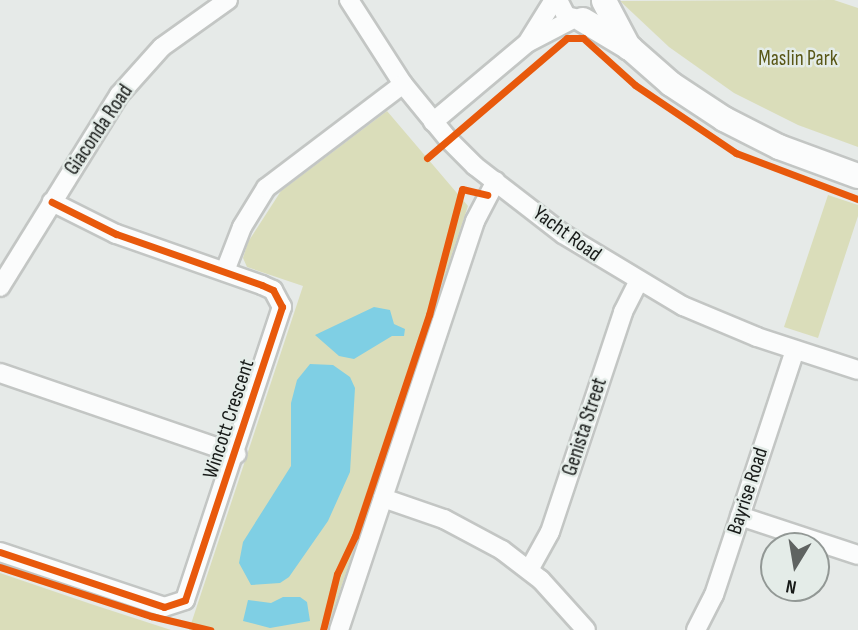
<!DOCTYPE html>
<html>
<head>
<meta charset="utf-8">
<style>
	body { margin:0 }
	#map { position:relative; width:858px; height:630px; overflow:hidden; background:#e6eae8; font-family:"Sofia Sans Condensed",sans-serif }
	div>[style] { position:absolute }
	.green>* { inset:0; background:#daddba }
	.water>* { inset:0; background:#7fcfe4 }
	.roads { filter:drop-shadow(2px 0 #c3c6c4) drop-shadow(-2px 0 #c3c6c4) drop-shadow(0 2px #c3c6c4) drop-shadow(0 -2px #c3c6c4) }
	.street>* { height:18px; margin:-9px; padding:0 9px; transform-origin:9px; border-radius:9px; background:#fbfcfc }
	.secondary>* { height:24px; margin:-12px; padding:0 12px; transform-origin:12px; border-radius:12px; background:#fbfcfc }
	.cycleway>* { height:7px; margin:-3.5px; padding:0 3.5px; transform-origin:3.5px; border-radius:3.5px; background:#e8590c }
	span { translate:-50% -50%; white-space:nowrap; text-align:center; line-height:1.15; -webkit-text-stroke:5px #e4ece8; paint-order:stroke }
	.park-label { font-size:21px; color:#595717 }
	.street-label { font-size:21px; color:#171a18 }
	.north { position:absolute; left:760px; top:532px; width:70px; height:70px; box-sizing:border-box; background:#e4ece8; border:2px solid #929895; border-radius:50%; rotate:191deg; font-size:19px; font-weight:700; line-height:28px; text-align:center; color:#171a18 }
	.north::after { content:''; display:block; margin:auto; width:24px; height:32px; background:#5f6361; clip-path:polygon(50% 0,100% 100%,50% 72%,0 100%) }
</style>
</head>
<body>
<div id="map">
	<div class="green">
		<div style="clip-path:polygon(834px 0,858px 8px,858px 147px,798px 125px,734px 93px,669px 47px,620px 1px)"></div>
		<div style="clip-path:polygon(387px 111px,468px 206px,327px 630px,189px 630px,303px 286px,247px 267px,243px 258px,248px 242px,281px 191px)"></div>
		<div style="clip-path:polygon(828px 195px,858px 205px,858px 216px,818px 338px,784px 327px)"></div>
		<div style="clip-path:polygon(0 573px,91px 604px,171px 630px,0 630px)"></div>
	</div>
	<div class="water">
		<div style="clip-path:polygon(374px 307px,390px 310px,394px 324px,405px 329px,404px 336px,392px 336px,354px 359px,339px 356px,315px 335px)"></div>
		<div style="clip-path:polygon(310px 364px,333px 365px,350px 377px,355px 388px,350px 472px,328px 521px,289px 577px,280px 583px,251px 585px,239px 563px,243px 542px,291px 466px,291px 403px,297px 380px)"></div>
		<div style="clip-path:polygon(283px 597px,300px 597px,307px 602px,310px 621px,270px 628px,243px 621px,248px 600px,271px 603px)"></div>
	</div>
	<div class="roads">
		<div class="street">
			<div style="left:349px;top:0;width:100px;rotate:57.3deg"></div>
			<div style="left:403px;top:84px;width:71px;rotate:50.7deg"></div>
			<div style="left:448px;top:139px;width:38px;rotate:45deg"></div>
			<div style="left:475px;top:166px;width:111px;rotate:37.7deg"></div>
			<div style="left:563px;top:234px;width:140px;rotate:31deg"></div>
			<div style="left:683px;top:306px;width:80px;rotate:22.7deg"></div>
			<div style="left:757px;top:337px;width:106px;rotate:18.1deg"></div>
			<div style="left:558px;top:0;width:18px;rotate:63deg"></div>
			<div style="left:566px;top:16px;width:17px;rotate:13deg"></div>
			<div style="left:529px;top:40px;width:47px;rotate:-58deg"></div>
			<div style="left:433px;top:122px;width:123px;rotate:-40deg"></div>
			<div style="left:527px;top:43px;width:52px;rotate:-27.6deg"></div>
			<div style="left:225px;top:271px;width:47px;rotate:-68.9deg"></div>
			<div style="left:242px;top:227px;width:46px;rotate:-58.4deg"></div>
			<div style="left:266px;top:188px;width:172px;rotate:-37.2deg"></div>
			<div style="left:0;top:287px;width:226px;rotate:-58.2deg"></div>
			<div style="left:119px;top:95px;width:64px;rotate:-48.1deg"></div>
			<div style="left:162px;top:47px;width:81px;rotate:-35.5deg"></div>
			<div style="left:0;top:373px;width:250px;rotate:18.9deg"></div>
			<div style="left:383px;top:498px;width:65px;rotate:19deg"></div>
			<div style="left:444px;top:519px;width:66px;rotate:28.1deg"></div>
			<div style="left:502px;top:550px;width:49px;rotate:37.6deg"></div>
			<div style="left:541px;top:580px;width:67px;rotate:48deg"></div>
			<div style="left:740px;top:516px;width:124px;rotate:18.3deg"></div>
			<div style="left:0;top:552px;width:173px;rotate:18.5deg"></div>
			<div style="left:164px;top:607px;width:22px;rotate:-18deg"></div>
			<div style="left:185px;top:600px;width:309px;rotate:-71.7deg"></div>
			<div style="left:282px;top:307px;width:19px;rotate:-118deg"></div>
			<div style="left:273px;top:290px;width:12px;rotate:-156deg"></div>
			<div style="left:262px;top:285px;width:155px;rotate:-160.7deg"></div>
			<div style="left:116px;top:234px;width:72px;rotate:-153.4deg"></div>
			<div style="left:529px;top:570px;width:43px;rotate:-61.1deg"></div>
			<div style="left:550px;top:532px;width:232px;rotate:-71.6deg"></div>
			<div style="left:623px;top:312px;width:34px;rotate:-63deg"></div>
			<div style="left:339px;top:630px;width:431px;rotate:-71.6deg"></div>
			<div style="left:475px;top:221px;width:45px;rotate:-62.3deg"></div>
			<div style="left:696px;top:630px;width:39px;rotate:-63deg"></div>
			<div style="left:714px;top:595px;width:258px;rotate:-71.7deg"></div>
		</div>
		<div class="secondary">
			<div style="left:604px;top:1px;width:53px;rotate:62deg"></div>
			<div style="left:583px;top:20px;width:55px;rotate:30.8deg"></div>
			<div style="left:630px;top:48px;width:55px;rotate:41.3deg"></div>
			<div style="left:671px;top:84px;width:64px;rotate:33.4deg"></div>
			<div style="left:724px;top:119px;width:62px;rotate:27deg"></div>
			<div style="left:779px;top:147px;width:84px;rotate:20.2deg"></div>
		</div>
	</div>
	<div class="cycleway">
		<div style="left:427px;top:158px;width:184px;rotate:-40.6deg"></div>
		<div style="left:567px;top:38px;width:16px"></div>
		<div style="left:583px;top:38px;width:70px;rotate:42.1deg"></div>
		<div style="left:635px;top:85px;width:122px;rotate:34deg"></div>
		<div style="left:736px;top:153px;width:130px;rotate:20.7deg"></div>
		<div style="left:0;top:552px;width:173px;rotate:18.5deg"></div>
		<div style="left:164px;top:607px;width:22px;rotate:-18deg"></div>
		<div style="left:185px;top:600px;width:309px;rotate:-71.7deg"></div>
		<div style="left:282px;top:307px;width:19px;rotate:-118deg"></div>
		<div style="left:273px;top:290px;width:12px;rotate:-156deg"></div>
		<div style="left:262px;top:285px;width:155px;rotate:-160.7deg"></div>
		<div style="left:116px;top:234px;width:72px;rotate:-153.4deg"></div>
		<div style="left:0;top:567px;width:159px;rotate:18deg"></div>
		<div style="left:151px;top:616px;width:61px;rotate:13.3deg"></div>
		<div style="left:323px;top:630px;width:58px;rotate:-76deg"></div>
		<div style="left:337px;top:574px;width:42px;rotate:-64.7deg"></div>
		<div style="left:355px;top:536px;width:233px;rotate:-71.5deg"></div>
		<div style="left:429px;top:315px;width:130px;rotate:-75.3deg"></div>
		<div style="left:462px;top:189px;width:26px;rotate:13deg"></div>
	</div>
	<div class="park-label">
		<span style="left:798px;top:59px">Maslin Park</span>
	</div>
	<div class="street-label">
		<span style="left:99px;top:130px;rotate:-56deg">Giaconda Road</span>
		<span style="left:567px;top:234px;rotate:36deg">Yacht Road</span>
		<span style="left:229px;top:419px;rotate:-72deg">Wincott Crescent</span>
		<span style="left:585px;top:427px;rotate:-72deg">Genista Street</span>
		<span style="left:748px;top:491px;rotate:-72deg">Bayrise Road</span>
	</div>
	<div class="north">N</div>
</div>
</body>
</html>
